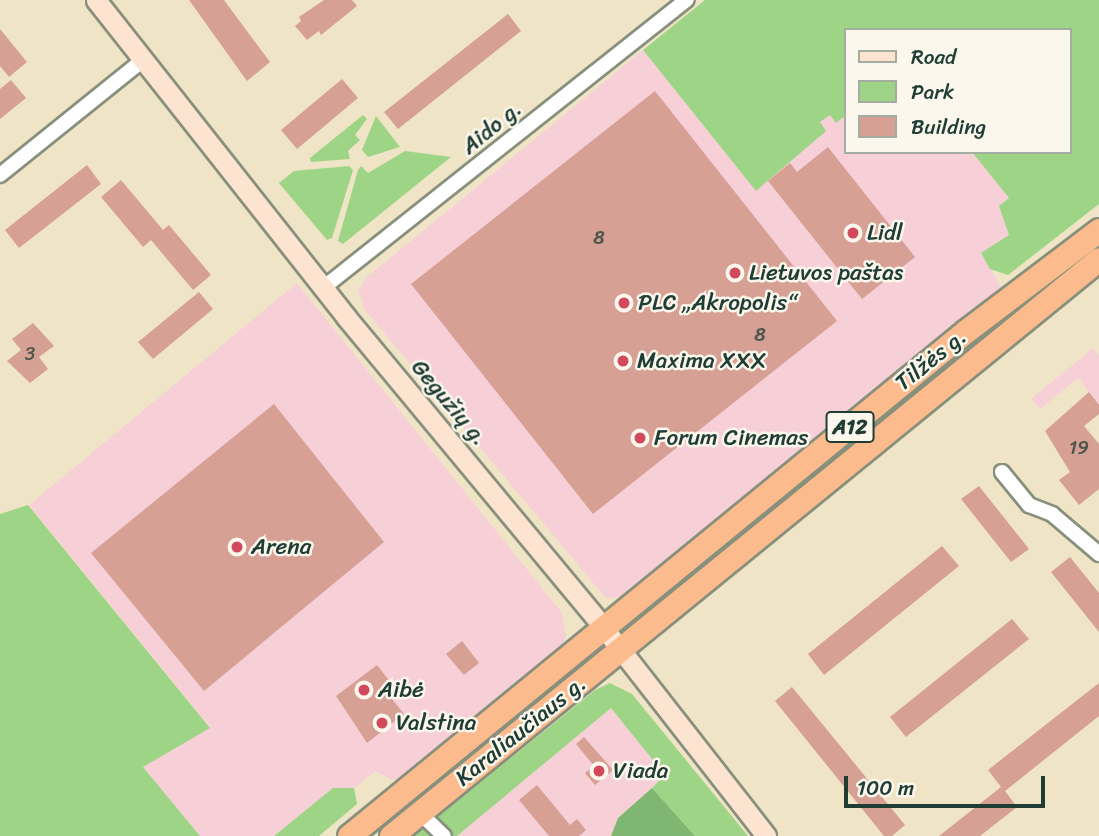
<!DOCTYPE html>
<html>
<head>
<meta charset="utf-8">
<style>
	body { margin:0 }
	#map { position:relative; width:1099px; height:836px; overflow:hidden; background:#f0e4c6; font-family:Sriracha,sans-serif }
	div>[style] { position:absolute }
	.built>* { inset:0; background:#f6cfd7 }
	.green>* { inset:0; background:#9ed485 }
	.forest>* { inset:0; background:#7eb672 }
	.building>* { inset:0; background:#d6a095 }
	.roads { filter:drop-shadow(2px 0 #88907d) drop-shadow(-2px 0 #88907d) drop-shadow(0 2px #88907d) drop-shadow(0 -2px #88907d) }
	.minor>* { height:14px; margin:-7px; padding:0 7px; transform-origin:7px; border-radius:7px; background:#fff }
	.secondary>* { height:19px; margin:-9.5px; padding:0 9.5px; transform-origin:9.5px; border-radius:9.5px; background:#fde4d1 }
	.trunk>* { height:23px; margin:-11.5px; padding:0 11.5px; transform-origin:11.5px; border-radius:11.5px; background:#fbbb8d }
	.dots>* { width:19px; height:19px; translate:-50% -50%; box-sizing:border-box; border:4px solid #fbf7ec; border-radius:50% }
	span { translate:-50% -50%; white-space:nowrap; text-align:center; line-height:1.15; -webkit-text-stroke:5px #fbf7ec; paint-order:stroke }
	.number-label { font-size:19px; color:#4d564c }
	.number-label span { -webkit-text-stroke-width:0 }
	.shield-label span { padding:2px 5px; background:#fbf7ec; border:2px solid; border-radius:5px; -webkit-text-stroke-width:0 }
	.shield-label { font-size:21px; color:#1f3d34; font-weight:700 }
	.street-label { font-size:23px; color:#1f3d34 }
	.poi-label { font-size:23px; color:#1f3d34 }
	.left { translate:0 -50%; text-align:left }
	.legend { position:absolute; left:844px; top:28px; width:228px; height:126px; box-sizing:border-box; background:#fbf7ec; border:2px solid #a3ada2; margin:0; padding:9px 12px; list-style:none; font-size:21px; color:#1f3d34 }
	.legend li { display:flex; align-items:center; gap:14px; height:35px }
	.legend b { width:35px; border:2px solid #a3ada2 }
	.scale { position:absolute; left:844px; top:776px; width:201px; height:32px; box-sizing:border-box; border:4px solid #1f3d34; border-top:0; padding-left:9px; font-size:21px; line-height:24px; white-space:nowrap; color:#1f3d34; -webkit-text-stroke:5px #fbf7ec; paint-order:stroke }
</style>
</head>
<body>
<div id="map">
	<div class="built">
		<div style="clip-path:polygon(643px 50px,756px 191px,825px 131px,820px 122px,830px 114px,836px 123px,845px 116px,845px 152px,972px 152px,1009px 198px,999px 206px,1009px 235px,982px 253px,1004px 293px,625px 597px,606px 598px,365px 310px,358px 290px,367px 277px)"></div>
		<div style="clip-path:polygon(297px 283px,562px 613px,566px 637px,561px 649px,400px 779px,392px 780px,376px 771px,354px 788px,333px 788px,274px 836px,200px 836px,143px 767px,210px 727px,29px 505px)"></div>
		<div style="clip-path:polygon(1093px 348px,1099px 356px,1099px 405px,1078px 378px,1040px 409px,1031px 399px)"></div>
		<div style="clip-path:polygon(611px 708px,666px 775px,618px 818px,611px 836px,457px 836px)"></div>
	</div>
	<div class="green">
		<div style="clip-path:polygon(705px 0,1099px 0,1099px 204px,1008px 275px,990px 269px,981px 253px,1009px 235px,999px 206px,1009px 198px,972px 152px,1069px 152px,1069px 30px,845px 30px,845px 116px,836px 123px,830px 115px,820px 122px,826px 131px,756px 191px,643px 50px)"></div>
		<div style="clip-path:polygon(363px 115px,367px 119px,355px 135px,360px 140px,348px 151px,350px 159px,311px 162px,310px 158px)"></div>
		<div style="clip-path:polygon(376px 116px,400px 147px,368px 157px,362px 150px)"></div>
		<div style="clip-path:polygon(405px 151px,451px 157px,343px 244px,338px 241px,358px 170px,361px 166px,368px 173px)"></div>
		<div style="clip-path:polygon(349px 166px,353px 170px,332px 238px,327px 240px,279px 183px,294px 171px)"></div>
		<div style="clip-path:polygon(28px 505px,210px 728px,143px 767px,200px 836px,0 836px,0 514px)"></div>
		<div style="clip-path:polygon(576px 667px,579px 670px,373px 836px,367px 836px)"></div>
		<div style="clip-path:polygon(610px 683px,632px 694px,748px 836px,695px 836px,652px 788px,665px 775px,611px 708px,457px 836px,414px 836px,595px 690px)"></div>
		<div style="clip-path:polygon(333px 788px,354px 788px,357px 804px,319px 836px,274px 836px)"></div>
	</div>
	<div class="forest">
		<div style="clip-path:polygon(652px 788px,695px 836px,611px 836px,618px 818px)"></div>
	</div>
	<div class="building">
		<div style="clip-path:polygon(189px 0,224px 0,270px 62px,247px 81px)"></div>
		<div style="clip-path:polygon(324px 0,352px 0,357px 6px,321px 35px,319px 31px,307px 40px,295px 26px,301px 21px,299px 17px)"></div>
		<div style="clip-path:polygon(508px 14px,521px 31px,398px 129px,384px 112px)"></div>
		<div style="clip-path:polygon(0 29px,27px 62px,9px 77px,0 66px)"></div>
		<div style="clip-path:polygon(342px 79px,358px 98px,297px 149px,281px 130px)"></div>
		<div style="clip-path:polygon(11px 80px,26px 98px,0 119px,0 89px)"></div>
		<div style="clip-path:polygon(655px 91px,837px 321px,593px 514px,411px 284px)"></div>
		<div style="clip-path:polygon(828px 147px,915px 257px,862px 299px,768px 181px,790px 163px,797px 172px)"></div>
		<div style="clip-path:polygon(87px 165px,101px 184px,19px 248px,5px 230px)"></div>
		<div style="clip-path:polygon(121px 180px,163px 230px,169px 225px,211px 275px,193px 290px,151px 240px,143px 247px,101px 197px)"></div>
		<div style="clip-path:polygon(199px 292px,213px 309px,153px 359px,138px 342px)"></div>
		<div style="clip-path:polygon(33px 323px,54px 346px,39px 357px,48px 369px,30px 383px,7px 361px,21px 350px,12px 339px)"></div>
		<div style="clip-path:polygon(1089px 392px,1099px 405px,1099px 414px,1084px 426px,1099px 444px,1099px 489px,1079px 505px,1059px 480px,1070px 472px,1045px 431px)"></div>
		<div style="clip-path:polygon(274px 404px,384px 542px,204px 691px,91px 553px)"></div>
		<div style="clip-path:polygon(979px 486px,1029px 549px,1011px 562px,961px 499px)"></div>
		<div style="clip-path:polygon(942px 546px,959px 566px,824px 675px,808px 654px)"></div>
		<div style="clip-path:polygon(1070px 557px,1099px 593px,1099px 632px,1051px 572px)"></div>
		<div style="clip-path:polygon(1012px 619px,1029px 639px,906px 737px,890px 717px)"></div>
		<div style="clip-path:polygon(462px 641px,479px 663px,464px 675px,446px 654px)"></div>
		<div style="clip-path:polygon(377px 665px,391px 683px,384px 689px,404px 714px,367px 743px,336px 696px)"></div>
		<div style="clip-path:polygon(1099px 683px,1099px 716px,1005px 791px,1017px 807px,980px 836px,939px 836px,1001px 787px,988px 770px)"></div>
		<div style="clip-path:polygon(792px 687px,905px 825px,892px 836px,884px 836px,775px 701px)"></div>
		<div style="clip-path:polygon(584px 737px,613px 770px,595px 785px,585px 773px,594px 766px,576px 744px)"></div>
		<div style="clip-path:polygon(537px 785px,570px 825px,577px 819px,586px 830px,579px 836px,549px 836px,519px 800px)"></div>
	</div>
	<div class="roads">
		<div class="minor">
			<div style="left:0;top:175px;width:184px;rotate:-38.8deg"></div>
			<div style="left:323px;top:288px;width:464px;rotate:-38.4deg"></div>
			<div style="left:1002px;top:472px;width:43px;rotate:50.7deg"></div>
			<div style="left:1029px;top:505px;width:25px;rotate:21deg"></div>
			<div style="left:1052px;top:514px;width:62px;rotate:40.4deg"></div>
			<div style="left:420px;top:813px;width:33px;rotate:44deg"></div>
		</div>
		<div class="secondary">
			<div style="left:96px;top:0;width:404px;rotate:51.7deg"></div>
			<div style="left:346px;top:317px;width:403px;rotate:50.3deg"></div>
			<div style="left:603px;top:627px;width:265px;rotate:52deg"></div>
		</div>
		<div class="trunk">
			<div style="left:349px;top:836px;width:797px;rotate:-39.3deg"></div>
			<div style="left:966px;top:331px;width:167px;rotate:-37.2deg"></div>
			<div style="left:391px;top:836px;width:913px;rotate:-39.18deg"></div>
		</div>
	</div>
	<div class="dots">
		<div style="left:853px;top:233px;background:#d1495b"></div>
		<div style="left:735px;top:273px;background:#d1495b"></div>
		<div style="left:624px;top:303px;background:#d1495b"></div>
		<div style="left:623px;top:361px;background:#d1495b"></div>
		<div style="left:640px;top:438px;background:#d1495b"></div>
		<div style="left:237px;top:547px;background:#d1495b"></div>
		<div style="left:364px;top:690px;background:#d1495b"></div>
		<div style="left:382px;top:723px;background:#d1495b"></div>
		<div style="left:599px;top:771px;background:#d1495b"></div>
	</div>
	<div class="number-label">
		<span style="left:599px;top:238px">8</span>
		<span style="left:760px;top:335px">8</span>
		<span style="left:30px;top:354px">3</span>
		<span style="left:1079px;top:448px">19</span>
	</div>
	<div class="shield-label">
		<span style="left:850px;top:427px">A12</span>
	</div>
	<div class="street-label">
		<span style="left:492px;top:128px;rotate:-39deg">Aido g.</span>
		<span style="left:931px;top:360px;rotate:-39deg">Tilžės g.</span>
		<span style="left:449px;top:403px;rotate:50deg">Gegužių g.</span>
		<span style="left:521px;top:731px;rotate:-39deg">Karaliaučiaus g.</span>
	</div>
	<div class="poi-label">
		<span class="left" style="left:867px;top:233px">Lidl</span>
		<span class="left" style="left:749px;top:273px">Lietuvos paštas</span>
		<span class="left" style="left:638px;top:303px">PLC „Akropolis“</span>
		<span class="left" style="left:637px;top:361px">Maxima XXX</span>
		<span class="left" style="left:654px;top:438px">Forum Cinemas</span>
		<span class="left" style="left:251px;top:547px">Arena</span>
		<span class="left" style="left:378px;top:690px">Aibė</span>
		<span class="left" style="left:396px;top:723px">Valstina</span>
		<span class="left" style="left:613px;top:771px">Viada</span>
	</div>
	<ul class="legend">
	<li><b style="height:9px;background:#fde4d1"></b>Road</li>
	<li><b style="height:19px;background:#9ed485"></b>Park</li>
	<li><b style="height:19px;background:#d6a095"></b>Building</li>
	</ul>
	<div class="scale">100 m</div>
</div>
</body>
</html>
